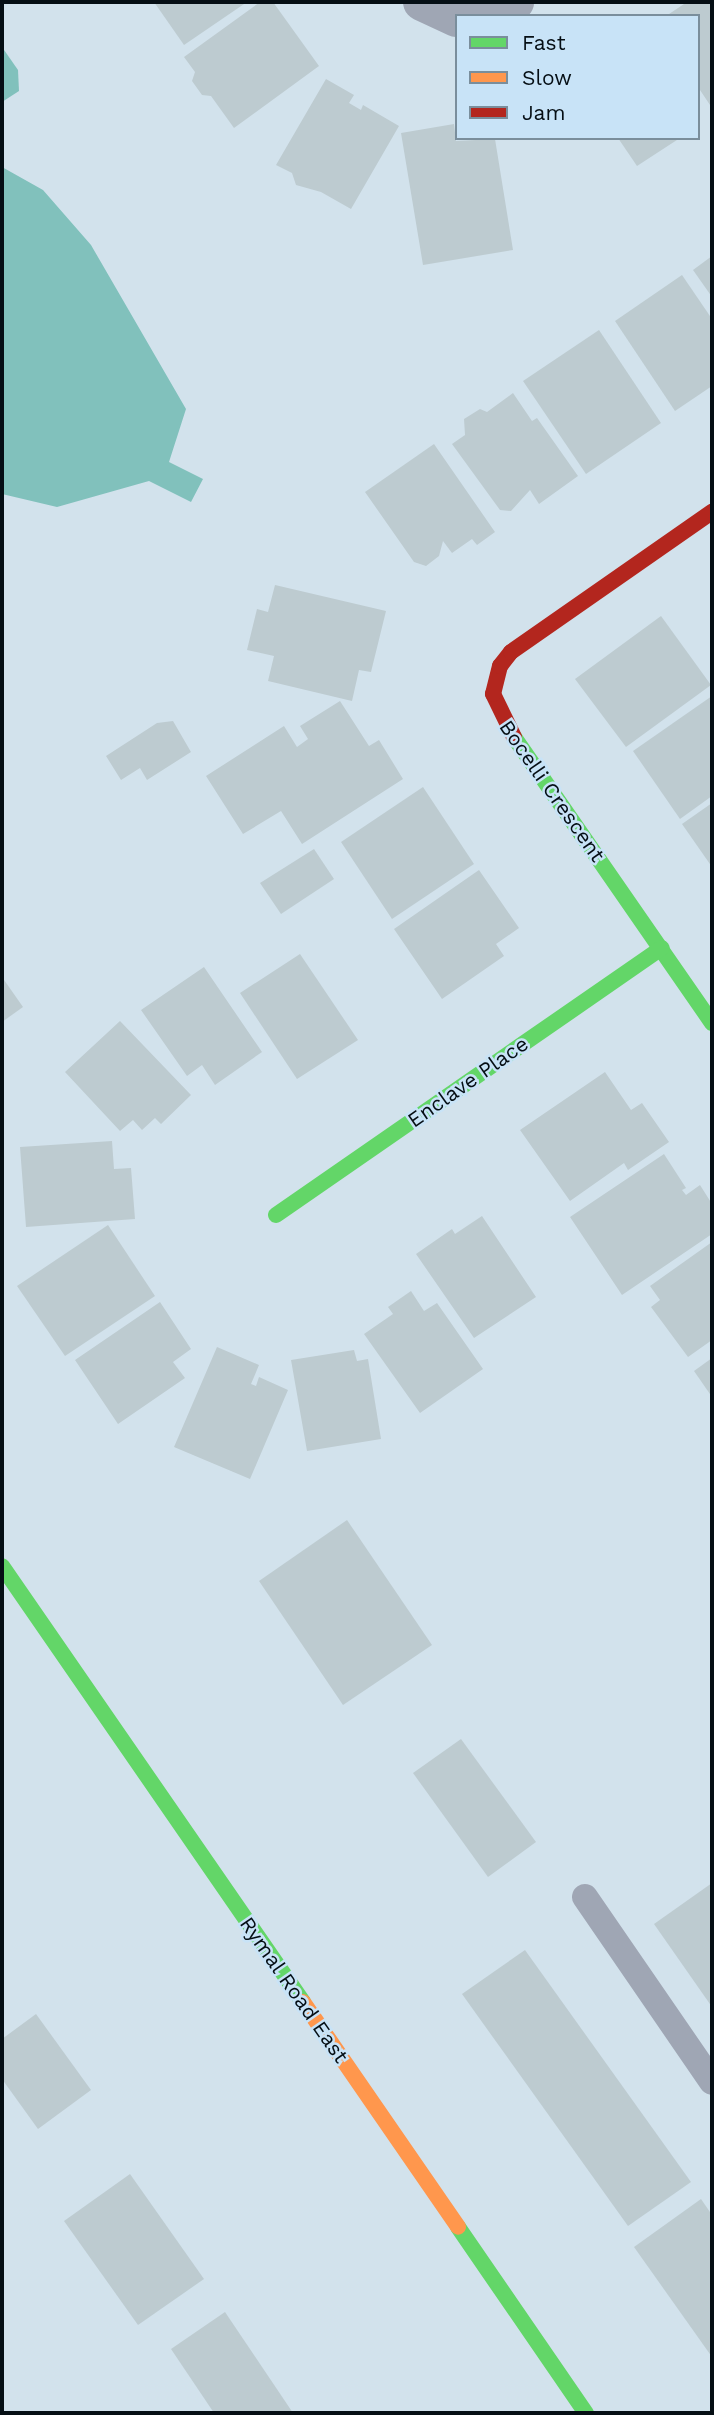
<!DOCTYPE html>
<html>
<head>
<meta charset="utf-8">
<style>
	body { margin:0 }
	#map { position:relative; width:714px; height:2415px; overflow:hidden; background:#d2e2ec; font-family:"Work Sans",sans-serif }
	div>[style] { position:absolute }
	.water>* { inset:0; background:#81c1bc }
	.building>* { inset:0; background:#bdcbd0 }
	.lane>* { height:26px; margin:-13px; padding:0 13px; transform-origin:13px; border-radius:13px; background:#9fa6b4 }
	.street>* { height:38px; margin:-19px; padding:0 19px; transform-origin:19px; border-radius:19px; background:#9fa6b4 }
	.fast>* { height:16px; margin:-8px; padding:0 8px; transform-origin:8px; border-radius:8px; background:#63d668 }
	.slow>* { height:16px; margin:-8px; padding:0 8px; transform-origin:8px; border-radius:8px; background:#ff974d }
	.jam>* { height:16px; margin:-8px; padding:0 8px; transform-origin:8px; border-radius:8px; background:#b3261e }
	span { translate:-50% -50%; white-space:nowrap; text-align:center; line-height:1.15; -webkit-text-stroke:5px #c8e3f7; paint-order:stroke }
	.street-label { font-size:21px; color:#050e14 }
	.frame { position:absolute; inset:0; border:4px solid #050e14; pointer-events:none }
	.legend { position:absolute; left:455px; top:14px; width:245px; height:126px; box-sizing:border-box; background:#c8e3f7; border:2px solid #7a8e9c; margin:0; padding:9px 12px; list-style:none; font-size:21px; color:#050e14 }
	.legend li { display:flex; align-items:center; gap:14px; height:35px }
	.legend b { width:35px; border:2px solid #7a8e9c }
</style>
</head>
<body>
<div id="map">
	<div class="water">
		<div style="clip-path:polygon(2px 47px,18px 70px,19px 91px,2px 102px)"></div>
		<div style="clip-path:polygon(2px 167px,43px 190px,91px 245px,186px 409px,169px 462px,203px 479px,191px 502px,149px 481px,57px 507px,2px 494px)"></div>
	</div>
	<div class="building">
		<div style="clip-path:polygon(154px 2px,247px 2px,184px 45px)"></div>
		<div style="clip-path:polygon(260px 2px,273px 2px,319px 66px,234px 128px,211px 96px,202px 95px,192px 81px,195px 72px,184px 57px)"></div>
		<div style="clip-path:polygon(687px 2px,712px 2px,712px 108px,698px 87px,698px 16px,666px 16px)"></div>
		<div style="clip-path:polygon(326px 79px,354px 95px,349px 103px,361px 110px,363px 105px,399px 126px,351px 209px,321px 192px,296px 185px,292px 173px,276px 165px)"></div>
		<div style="clip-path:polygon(454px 124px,456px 141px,495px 139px,513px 250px,423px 265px,401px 133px)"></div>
		<div style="clip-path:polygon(618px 138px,680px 138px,637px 166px)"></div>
		<div style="clip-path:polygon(712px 256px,712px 297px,693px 270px)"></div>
		<div style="clip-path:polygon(682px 275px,712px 319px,712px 386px,675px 411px,615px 321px)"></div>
		<div style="clip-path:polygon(599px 330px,661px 423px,586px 474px,523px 381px)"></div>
		<div style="clip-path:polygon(513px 393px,532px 421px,537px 418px,578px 476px,539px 504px,530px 490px,511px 511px,500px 510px,452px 444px,465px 435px,464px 419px,480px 409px,487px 412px)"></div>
		<div style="clip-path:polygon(434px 444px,495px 532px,477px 545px,472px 539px,452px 553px,443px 541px,439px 556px,426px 566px,414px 562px,365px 492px)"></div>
		<div style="clip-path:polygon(275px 585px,386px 611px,371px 672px,359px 670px,352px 701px,268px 681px,274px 656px,247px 650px,257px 609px,268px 612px)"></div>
		<div style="clip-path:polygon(661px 616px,711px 685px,626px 747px,575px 679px)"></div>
		<div style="clip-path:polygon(712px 696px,712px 796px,680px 819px,633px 751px)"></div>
		<div style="clip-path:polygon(340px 701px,369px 746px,379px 740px,403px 779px,302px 844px,281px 811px,243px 834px,206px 776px,284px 726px,297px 747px,308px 739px,300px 726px)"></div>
		<div style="clip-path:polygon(173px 721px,191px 752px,147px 780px,140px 768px,121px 780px,106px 756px,157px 723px)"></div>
		<div style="clip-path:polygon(423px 787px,474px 864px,392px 919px,341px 842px)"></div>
		<div style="clip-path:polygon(712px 803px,712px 867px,682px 824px)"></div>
		<div style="clip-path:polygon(314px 849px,334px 879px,281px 914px,260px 883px)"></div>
		<div style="clip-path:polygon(479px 870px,519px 928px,496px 944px,504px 956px,442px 999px,394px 929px)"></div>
		<div style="clip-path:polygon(300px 954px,358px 1040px,297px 1079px,240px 993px)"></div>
		<div style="clip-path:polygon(204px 967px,262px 1052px,215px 1085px,202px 1065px,187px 1076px,141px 1010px)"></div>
		<div style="clip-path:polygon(2px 977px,23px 1007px,2px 1022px)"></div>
		<div style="clip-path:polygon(120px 1021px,191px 1095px,161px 1124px,155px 1118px,142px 1130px,133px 1120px,120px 1131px,65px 1072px)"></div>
		<div style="clip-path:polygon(605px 1072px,631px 1110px,642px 1103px,669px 1142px,628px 1170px,624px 1163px,570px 1201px,520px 1130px)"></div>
		<div style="clip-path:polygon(112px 1141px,114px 1169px,131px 1168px,135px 1219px,26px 1227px,20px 1147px)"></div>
		<div style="clip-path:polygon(664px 1154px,686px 1188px,682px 1190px,686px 1195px,700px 1185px,712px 1204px,712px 1234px,622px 1295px,570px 1217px)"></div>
		<div style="clip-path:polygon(482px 1216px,536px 1297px,474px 1338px,416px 1254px,452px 1229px,455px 1234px)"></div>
		<div style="clip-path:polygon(108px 1225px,155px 1296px,65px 1356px,17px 1286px)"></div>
		<div style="clip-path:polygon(712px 1242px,712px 1340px,688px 1357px,651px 1307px,660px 1300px,650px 1286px)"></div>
		<div style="clip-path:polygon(411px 1291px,424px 1311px,437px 1303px,483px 1369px,420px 1413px,364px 1334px,393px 1314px,388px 1307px)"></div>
		<div style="clip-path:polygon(160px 1302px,191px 1349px,173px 1362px,185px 1378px,118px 1424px,75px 1360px)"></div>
		<div style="clip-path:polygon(217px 1347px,259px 1365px,251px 1384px,256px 1386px,259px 1377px,288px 1390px,250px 1479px,174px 1447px)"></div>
		<div style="clip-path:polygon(354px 1350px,357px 1361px,368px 1359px,381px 1439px,307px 1451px,291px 1360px)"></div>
		<div style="clip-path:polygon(712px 1358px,712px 1397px,694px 1371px)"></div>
		<div style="clip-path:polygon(347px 1520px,432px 1645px,343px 1705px,259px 1581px)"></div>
		<div style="clip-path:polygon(461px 1739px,536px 1842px,488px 1877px,413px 1773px)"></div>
		<div style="clip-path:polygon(712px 1883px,712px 2007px,654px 1924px)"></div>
		<div style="clip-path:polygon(525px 1950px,691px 2182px,628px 2226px,462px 1994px)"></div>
		<div style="clip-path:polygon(36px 2014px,91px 2090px,38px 2129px,2px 2079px,2px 2039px)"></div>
		<div style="clip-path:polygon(130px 2174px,204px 2279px,138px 2325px,64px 2221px)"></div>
		<div style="clip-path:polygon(701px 2199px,712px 2215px,712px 2357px,634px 2247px)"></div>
		<div style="clip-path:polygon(225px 2312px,293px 2413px,214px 2413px,171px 2349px)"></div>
	</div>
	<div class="lane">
		<div style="left:585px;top:1897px;width:224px;rotate:55.5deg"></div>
	</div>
	<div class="street">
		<div style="left:422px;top:2px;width:38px;rotate:25deg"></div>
		<div style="left:482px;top:16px;width:36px;rotate:-23deg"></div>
	</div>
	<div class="fast">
		<div style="left:514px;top:737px;width:348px;rotate:55.3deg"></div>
		<div style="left:276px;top:1215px;width:469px;rotate:-34.7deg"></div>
		<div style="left:2px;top:1566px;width:530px;rotate:55.38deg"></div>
		<div style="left:458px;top:2227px;width:226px;rotate:55.5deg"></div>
	</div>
	<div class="slow">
		<div style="left:303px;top:2002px;width:273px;rotate:55.4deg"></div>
	</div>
	<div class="jam">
		<div style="left:514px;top:737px;width:48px;rotate:-116deg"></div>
		<div style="left:493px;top:694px;width:29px;rotate:-76deg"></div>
		<div style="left:500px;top:666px;width:18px;rotate:-52deg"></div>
		<div style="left:511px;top:652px;width:245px;rotate:-34.9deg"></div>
	</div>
	<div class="street-label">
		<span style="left:552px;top:791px;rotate:55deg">Bocelli Crescent</span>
		<span style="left:468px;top:1082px;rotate:-35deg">Enclave Place</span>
		<span style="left:294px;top:1990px;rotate:55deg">Rymal Road East</span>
	</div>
	<div class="frame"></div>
	<ul class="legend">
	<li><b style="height:9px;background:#63d668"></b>Fast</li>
	<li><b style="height:9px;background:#ff974d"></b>Slow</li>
	<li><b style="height:9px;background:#b3261e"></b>Jam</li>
	</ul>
</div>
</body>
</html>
